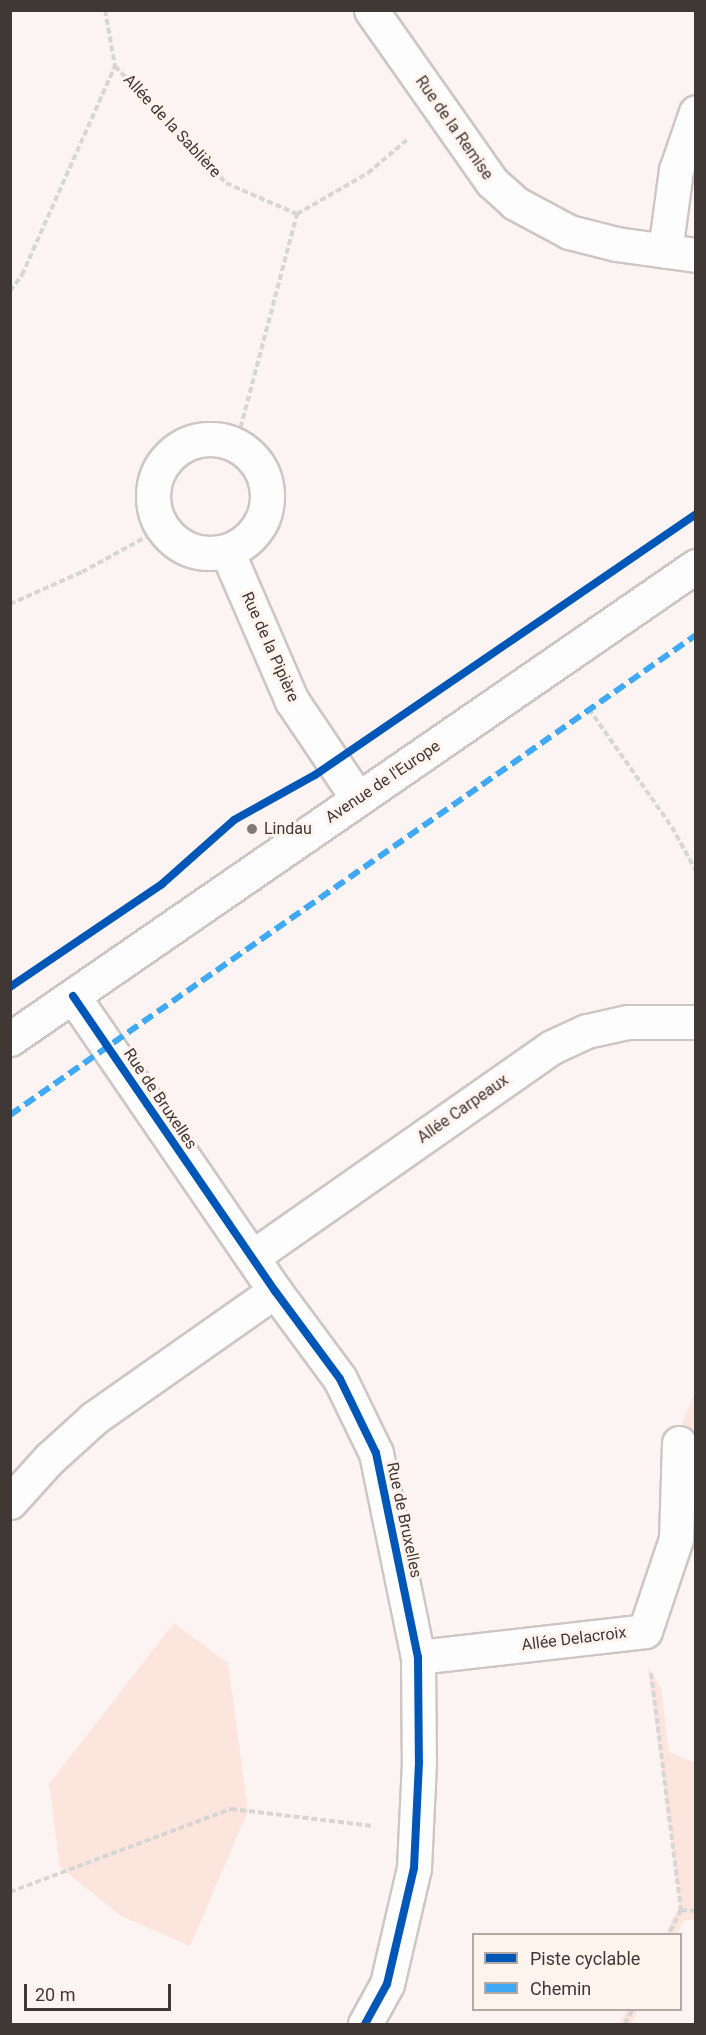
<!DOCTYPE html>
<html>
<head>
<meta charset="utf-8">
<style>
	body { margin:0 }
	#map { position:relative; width:706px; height:2035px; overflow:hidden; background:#fbf4f2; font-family:Roboto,sans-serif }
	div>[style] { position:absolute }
	.green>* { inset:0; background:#fbe5dd }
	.path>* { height:4px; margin-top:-2px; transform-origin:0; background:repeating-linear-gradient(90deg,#d8d5d5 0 6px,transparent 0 9px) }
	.roads { filter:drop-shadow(2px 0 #cdc6c4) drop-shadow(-2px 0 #cdc6c4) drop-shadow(0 2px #cdc6c4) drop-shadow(0 -2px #cdc6c4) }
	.minor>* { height:33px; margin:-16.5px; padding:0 16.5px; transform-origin:16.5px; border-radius:16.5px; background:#fefdfd }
	.minor>.ring { margin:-16.5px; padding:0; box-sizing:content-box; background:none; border:33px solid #fefdfd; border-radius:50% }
	.quiet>* { height:6px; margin-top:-3px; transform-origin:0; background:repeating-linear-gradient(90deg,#3fa9f5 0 12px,transparent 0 18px) }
	.cycleway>* { height:8px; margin:-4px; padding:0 4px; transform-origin:4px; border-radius:4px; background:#0057b8 }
	.dots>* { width:16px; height:16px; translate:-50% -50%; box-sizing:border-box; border:3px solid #fff3ee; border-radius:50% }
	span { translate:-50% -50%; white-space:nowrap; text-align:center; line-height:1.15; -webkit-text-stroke:6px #fff3ee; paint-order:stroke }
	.street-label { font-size:16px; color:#403835 }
	.poi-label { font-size:16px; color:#403835 }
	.left { translate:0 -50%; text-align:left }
	.frame { position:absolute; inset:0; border:12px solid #403835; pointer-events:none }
	.legend { position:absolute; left:472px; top:1933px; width:210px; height:78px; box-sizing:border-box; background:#fff3ee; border:2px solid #b3a8a4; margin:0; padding:8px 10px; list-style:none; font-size:18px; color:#403835 }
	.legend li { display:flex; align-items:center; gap:12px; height:30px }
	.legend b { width:30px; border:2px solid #b3a8a4 }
	.scale { position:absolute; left:24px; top:1984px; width:147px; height:27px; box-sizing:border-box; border:3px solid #403835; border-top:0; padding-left:8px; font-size:18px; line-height:21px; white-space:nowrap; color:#403835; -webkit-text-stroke:4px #fff3ee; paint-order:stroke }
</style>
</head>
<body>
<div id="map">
	<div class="green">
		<div style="clip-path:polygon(695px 1393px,695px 1424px,688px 1443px,676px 1439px)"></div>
		<div style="clip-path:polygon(174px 1623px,228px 1663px,248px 1811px,190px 1946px,121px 1916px,60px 1867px,49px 1784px)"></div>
		<div style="clip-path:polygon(648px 1667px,661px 1688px,669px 1752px,695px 1763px,695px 1920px,684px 1920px,677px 1934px,665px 1934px,680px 1905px)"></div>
		<div style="clip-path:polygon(627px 2010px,638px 2010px,631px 2024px,619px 2024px)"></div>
	</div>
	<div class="path">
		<div style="left:105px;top:10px;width:57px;rotate:79.9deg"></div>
		<div style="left:115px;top:66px;width:161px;rotate:46.5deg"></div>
		<div style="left:226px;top:183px;width:77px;rotate:23.6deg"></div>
		<div style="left:297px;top:214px;width:82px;rotate:-30deg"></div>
		<div style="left:368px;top:173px;width:54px;rotate:-40.5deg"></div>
		<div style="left:10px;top:291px;width:20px;rotate:-53deg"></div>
		<div style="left:22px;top:275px;width:229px;rotate:-66deg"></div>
		<div style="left:236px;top:445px;width:239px;rotate:-75.2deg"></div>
		<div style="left:10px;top:604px;width:79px;rotate:-24deg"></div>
		<div style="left:82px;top:572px;width:91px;rotate:-28.8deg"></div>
		<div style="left:589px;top:709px;width:144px;rotate:54.9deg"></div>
		<div style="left:672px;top:827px;width:50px;rotate:61.4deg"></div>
		<div style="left:651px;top:1673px;width:239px;rotate:82.8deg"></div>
		<div style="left:681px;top:1910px;width:27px;rotate:117deg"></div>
		<div style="left:10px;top:1892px;width:236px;rotate:-20.6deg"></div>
		<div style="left:231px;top:1809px;width:143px;rotate:6.8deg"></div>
		<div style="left:681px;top:1910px;width:15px;rotate:4deg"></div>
		<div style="left:625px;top:2024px;width:16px;rotate:-63deg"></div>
	</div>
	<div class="roads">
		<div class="minor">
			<div style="left:371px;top:10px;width:210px;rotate:54.9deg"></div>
			<div style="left:492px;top:182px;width:31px;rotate:42deg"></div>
			<div style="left:515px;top:203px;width:61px;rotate:28.2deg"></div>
			<div style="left:569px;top:232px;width:49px;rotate:14.3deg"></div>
			<div style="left:616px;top:244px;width:81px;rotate:7.8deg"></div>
			<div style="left:665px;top:251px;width:82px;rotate:-82.3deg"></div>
			<div style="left:676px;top:170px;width:61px;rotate:-71deg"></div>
			<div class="ring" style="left:153px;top:439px;width:81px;height:81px"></div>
			<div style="left:227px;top:551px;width:163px;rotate:66.6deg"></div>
			<div style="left:292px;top:701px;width:118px;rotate:56deg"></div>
			<div style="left:73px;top:996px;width:358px;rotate:55.6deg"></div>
			<div style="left:275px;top:1291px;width:109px;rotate:53.5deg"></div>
			<div style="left:340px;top:1379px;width:82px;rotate:64.1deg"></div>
			<div style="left:376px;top:1453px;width:208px;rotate:78.4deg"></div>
			<div style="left:418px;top:1657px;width:105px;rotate:89.5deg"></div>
			<div style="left:419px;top:1762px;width:106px;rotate:92.7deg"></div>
			<div style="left:414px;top:1868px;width:119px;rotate:103.1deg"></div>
			<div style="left:387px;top:1984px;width:46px;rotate:118.8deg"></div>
			<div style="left:10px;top:1039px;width:833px;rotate:-34.59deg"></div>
			<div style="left:252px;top:1257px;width:366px;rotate:-35deg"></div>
			<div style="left:552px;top:1047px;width:38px;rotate:-25deg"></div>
			<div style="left:587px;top:1031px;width:42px;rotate:-12.4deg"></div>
			<div style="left:628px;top:1022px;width:68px"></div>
			<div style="left:10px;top:1502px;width:58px;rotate:-47.8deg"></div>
			<div style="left:49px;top:1459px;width:61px;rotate:-42.3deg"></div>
			<div style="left:94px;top:1418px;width:221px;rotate:-35.1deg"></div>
			<div style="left:418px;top:1657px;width:228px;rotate:-6.5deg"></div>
			<div style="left:645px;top:1631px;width:97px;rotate:-71.4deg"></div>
			<div style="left:676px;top:1539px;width:96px;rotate:-88.2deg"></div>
		</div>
	</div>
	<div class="quiet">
		<div style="left:10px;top:1115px;width:837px;rotate:-34.98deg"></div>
	</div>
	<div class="cycleway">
		<div style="left:10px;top:987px;width:184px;rotate:-34.1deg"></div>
		<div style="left:162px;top:884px;width:96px;rotate:-41.6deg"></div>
		<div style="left:234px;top:820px;width:93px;rotate:-29.1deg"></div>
		<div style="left:315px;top:775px;width:462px;rotate:-34.4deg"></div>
		<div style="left:73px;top:996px;width:358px;rotate:55.6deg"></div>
		<div style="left:275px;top:1291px;width:109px;rotate:53.5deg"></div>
		<div style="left:340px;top:1379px;width:82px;rotate:64.1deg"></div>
		<div style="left:376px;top:1453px;width:208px;rotate:78.4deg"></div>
		<div style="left:418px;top:1657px;width:105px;rotate:89.5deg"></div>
		<div style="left:419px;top:1762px;width:106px;rotate:92.7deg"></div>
		<div style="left:414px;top:1868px;width:119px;rotate:103.1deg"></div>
		<div style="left:387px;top:1984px;width:46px;rotate:118.8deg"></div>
	</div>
	<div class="dots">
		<div style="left:252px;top:829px;background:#817a77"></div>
	</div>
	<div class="street-label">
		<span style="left:172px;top:126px;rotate:47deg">Allée de la Sablière</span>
		<span style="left:454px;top:128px;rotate:55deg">Rue de la Remise</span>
		<span style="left:270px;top:647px;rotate:66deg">Rue de la Pipière</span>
		<span style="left:383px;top:782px;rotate:-34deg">Avenue de l'Europe</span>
		<span style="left:160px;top:1099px;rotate:56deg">Rue de Bruxelles</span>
		<span style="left:463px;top:1109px;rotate:-35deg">Allée Carpeaux</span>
		<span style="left:404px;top:1520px;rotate:78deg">Rue de Bruxelles</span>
		<span style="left:574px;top:1639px;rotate:-7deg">Allée Delacroix</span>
	</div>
	<div class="poi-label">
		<span class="left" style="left:264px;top:829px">Lindau</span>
	</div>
	<div class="frame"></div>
	<ul class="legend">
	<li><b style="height:8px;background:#0057b8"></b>Piste cyclable</li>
	<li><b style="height:8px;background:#3fa9f5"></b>Chemin</li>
	</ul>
	<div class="scale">20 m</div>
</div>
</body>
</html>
